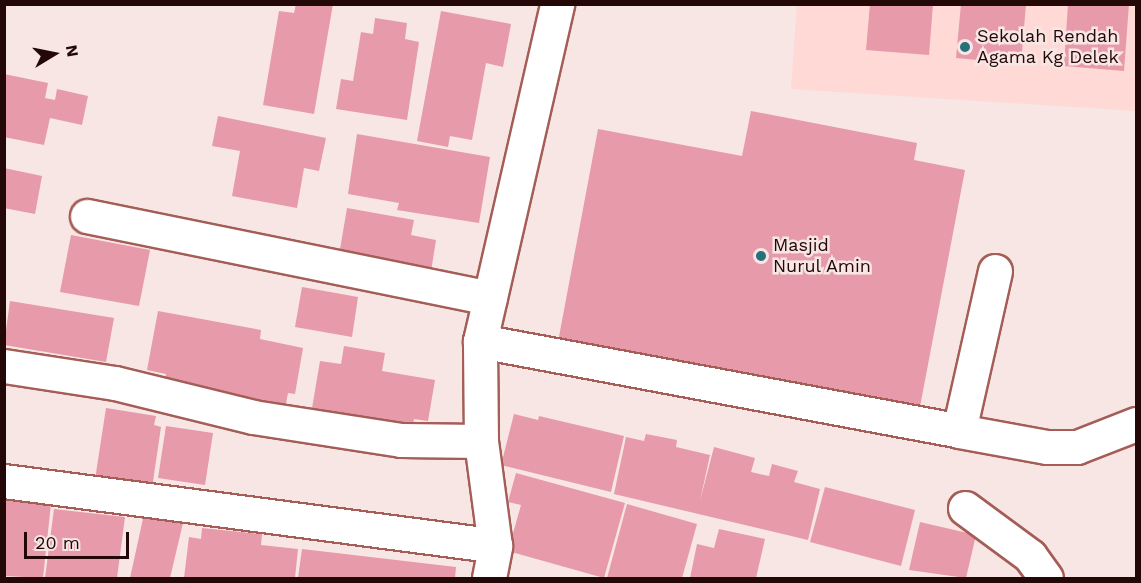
<!DOCTYPE html>
<html>
<head>
<meta charset="utf-8">
<style>
	body { margin:0 }
	#map { position:relative; width:1141px; height:583px; overflow:hidden; background:#f7e6e4; font-family:"Work Sans",sans-serif }
	div>[style] { position:absolute }
	.built>* { inset:0; background:#fed9d5 }
	.building>* { inset:0; background:#e79aaa }
	.roads { filter:drop-shadow(2px 0 #a45d57) drop-shadow(-2px 0 #a45d57) drop-shadow(0 2px #a45d57) drop-shadow(0 -2px #a45d57) }
	.minor>* { height:33px; margin:-16.5px; padding:0 16.5px; transform-origin:16.5px; border-radius:16.5px; background:#fff }
	.dots>* { width:16px; height:16px; translate:-50% -50%; box-sizing:border-box; border:3px solid #f7e6e4; border-radius:50% }
	span { translate:-50% -50%; white-space:nowrap; text-align:center; line-height:1.15; -webkit-text-stroke:5px #f7e6e4; paint-order:stroke }
	.poi-label { font-size:18px; color:#230807 }
	.left { translate:0 -50%; text-align:left }
	.frame { position:absolute; inset:0; border:6px solid #230807; pointer-events:none }
	.north { position:absolute; left:24px; top:24px; width:60px; height:60px; -webkit-text-stroke:4px #f7e6e4; paint-order:stroke; rotate:80deg; font-size:16px; font-weight:700; line-height:24px; text-align:center; color:#230807 }
	.north::after { content:''; display:block; margin:auto; width:21px; height:27px; background:#230807; clip-path:polygon(50% 0,100% 100%,50% 72%,0 100%) }
	.scale { position:absolute; left:24px; top:532px; width:105px; height:27px; box-sizing:border-box; border:3px solid #230807; border-top:0; padding-left:8px; font-size:18px; line-height:21px; white-space:nowrap; color:#230807; -webkit-text-stroke:4px #f7e6e4; paint-order:stroke }
</style>
</head>
<body>
<div id="map">
	<div class="built">
		<div style="clip-path:polygon(797px 5px,1136px 5px,1136px 111px,791px 89px)"></div>
	</div>
	<div class="building">
		<div style="clip-path:polygon(296px 4px,333px 4px,314px 114px,263px 105px,279px 11px,294px 13px)"></div>
		<div style="clip-path:polygon(870px 4px,933px 4px,929px 55px,866px 50px)"></div>
		<div style="clip-path:polygon(961px 4px,1026px 4px,1021px 64px,956px 58px)"></div>
		<div style="clip-path:polygon(1068px 4px,1129px 4px,1124px 71px,1064px 66px)"></div>
		<div style="clip-path:polygon(441px 11px,511px 24px,503px 67px,486px 63px,472px 140px,450px 136px,448px 147px,417px 141px)"></div>
		<div style="clip-path:polygon(375px 18px,407px 23px,405px 39px,419px 42px,407px 120px,336px 109px,341px 79px,353px 81px,361px 32px,373px 34px)"></div>
		<div style="clip-path:polygon(4px 74px,48px 83px,45px 98px,55px 100px,57px 89px,88px 96px,82px 125px,50px 118px,44px 145px,4px 137px)"></div>
		<div style="clip-path:polygon(751px 111px,917px 143px,914px 160px,965px 170px,919px 412px,558px 342px,598px 129px,742px 156px)"></div>
		<div style="clip-path:polygon(218px 116px,326px 138px,319px 171px,304px 168px,297px 208px,232px 196px,240px 151px,212px 146px)"></div>
		<div style="clip-path:polygon(357px 134px,490px 157px,479px 223px,397px 210px,399px 203px,348px 194px)"></div>
		<div style="clip-path:polygon(4px 168px,42px 176px,35px 214px,4px 208px)"></div>
		<div style="clip-path:polygon(347px 208px,414px 220px,411px 235px,436px 240px,430px 278px,338px 261px)"></div>
		<div style="clip-path:polygon(71px 235px,150px 250px,139px 306px,60px 292px)"></div>
		<div style="clip-path:polygon(302px 287px,358px 297px,352px 337px,295px 327px)"></div>
		<div style="clip-path:polygon(10px 301px,114px 318px,106px 362px,4px 345px)"></div>
		<div style="clip-path:polygon(158px 311px,261px 330px,260px 339px,303px 348px,295px 394px,288px 393px,284px 414px,163px 390px,166px 374px,147px 370px)"></div>
		<div style="clip-path:polygon(344px 346px,385px 353px,382px 371px,435px 380px,428px 421px,414px 419px,412px 431px,311px 414px,320px 361px,341px 364px)"></div>
		<div style="clip-path:polygon(106px 408px,156px 416px,154px 425px,161px 427px,151px 495px,94px 486px)"></div>
		<div style="clip-path:polygon(514px 414px,538px 420px,539px 416px,624px 436px,611px 492px,501px 465px)"></div>
		<div style="clip-path:polygon(166px 426px,213px 433px,205px 485px,158px 478px)"></div>
		<div style="clip-path:polygon(646px 434px,677px 440px,676px 447px,710px 455px,700px 501px,714px 447px,755px 458px,751px 472px,769px 476px,772px 464px,798px 471px,794px 482px,820px 489px,808px 540px,614px 494px,626px 437px,644px 441px)"></div>
		<div style="clip-path:polygon(516px 473px,625px 503px,604px 578px,508px 551px,521px 505px,508px 502px)"></div>
		<div style="clip-path:polygon(825px 487px,915px 510px,901px 566px,810px 542px)"></div>
		<div style="clip-path:polygon(5px 499px,51px 504px,43px 578px,5px 576px)"></div>
		<div style="clip-path:polygon(627px 504px,697px 524px,682px 578px,607px 578px)"></div>
		<div style="clip-path:polygon(54px 509px,125px 517px,117px 578px,45px 578px)"></div>
		<div style="clip-path:polygon(144px 514px,183px 523px,170px 578px,130px 578px)"></div>
		<div style="clip-path:polygon(920px 522px,976px 535px,966px 578px,909px 570px)"></div>
		<div style="clip-path:polygon(202px 528px,262px 534px,261px 545px,298px 549px,295px 578px,184px 578px,189px 537px,201px 539px)"></div>
		<div style="clip-path:polygon(719px 529px,765px 539px,756px 578px,690px 578px,697px 544px,714px 548px)"></div>
		<div style="clip-path:polygon(302px 549px,456px 567px,455px 578px,298px 578px)"></div>
	</div>
	<div class="roads">
		<div class="minor">
			<div style="left:87px;top:216px;width:411px;rotate:11.5deg"></div>
			<div style="left:995px;top:271px;width:164px;rotate:102.7deg"></div>
			<div style="left:959px;top:431px;width:89px;rotate:10.3deg"></div>
			<div style="left:1047px;top:447px;width:30px"></div>
			<div style="left:1077px;top:447px;width:63px;rotate:-21.3deg"></div>
			<div style="left:480px;top:341px;width:487px;rotate:10.6deg"></div>
			<div style="left:4px;top:366px;width:112px;rotate:8.7deg"></div>
			<div style="left:115px;top:383px;width:142px;rotate:13.8deg"></div>
			<div style="left:253px;top:417px;width:150px;rotate:8.8deg"></div>
			<div style="left:401px;top:440px;width:80px;rotate:0.7deg"></div>
			<div style="left:4px;top:481px;width:495px;rotate:7.5deg"></div>
			<div style="left:965px;top:508px;width:81px;rotate:36.4deg"></div>
			<div style="left:1030px;top:556px;width:27px;rotate:54deg"></div>
			<div style="left:489px;top:578px;width:33px;rotate:-79deg"></div>
			<div style="left:495px;top:546px;width:106px;rotate:-97.6deg"></div>
			<div style="left:481px;top:441px;width:100px;rotate:-90.6deg"></div>
			<div style="left:480px;top:341px;width:346px;rotate:-77.1deg"></div>
		</div>
	</div>
	<div class="dots">
		<div style="left:965px;top:47px;background:#277179"></div>
		<div style="left:761px;top:256px;background:#277179"></div>
	</div>
	<div class="poi-label">
		<span class="left" style="left:977px;top:47px">Sekolah Rendah<br>Agama Kg Delek</span>
		<span class="left" style="left:773px;top:256px">Masjid<br>Nurul Amin</span>
	</div>
	<div class="frame"></div>
	<div class="north">N</div>
	<div class="scale">20 m</div>
</div>
</body>
</html>
